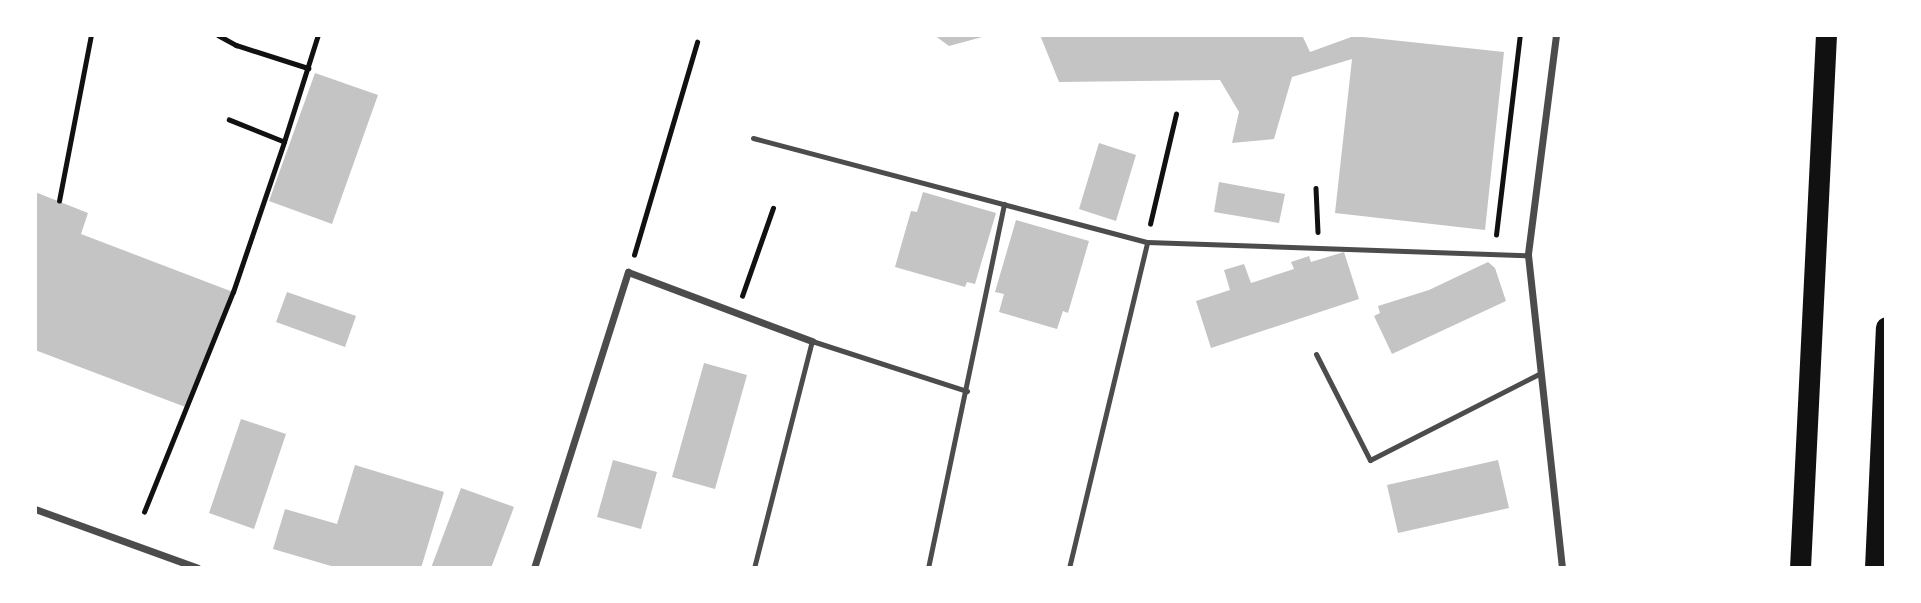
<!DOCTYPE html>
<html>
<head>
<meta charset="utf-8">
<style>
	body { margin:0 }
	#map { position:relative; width:1921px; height:603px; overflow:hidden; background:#fff; font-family:Roboto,sans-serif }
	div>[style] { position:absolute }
	.building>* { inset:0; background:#c4c4c4 }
	.path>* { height:4.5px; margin:-2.25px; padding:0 2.25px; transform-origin:2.25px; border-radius:2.25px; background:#111 }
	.service>* { height:5px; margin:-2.5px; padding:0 2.5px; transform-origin:2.5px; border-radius:2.5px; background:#4c4c4c }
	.minor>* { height:7px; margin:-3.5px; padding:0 3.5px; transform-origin:3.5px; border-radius:3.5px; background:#4c4c4c }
	.motorway>* { height:21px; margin:-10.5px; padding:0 10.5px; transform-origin:10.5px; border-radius:10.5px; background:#111 }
	span { translate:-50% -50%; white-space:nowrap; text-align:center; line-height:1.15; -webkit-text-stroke:7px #fff; paint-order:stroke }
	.frame { position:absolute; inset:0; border:37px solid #fff; pointer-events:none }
</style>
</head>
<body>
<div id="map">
	<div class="building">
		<div style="clip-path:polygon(934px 35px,986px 35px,986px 36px,949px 46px)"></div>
		<div style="clip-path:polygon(1040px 35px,1302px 35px,1310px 52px,1354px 36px,1504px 52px,1485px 230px,1335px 213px,1352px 59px,1292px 77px,1274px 139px,1232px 143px,1239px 112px,1220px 80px,1059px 82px)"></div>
		<div style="clip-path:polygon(315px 73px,378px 95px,332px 224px,269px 201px)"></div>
		<div style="clip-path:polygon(1099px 143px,1136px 155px,1116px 221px,1079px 209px)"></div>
		<div style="clip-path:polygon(1219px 182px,1285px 194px,1279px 223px,1214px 212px)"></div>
		<div style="clip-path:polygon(35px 192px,88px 213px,81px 234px,233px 292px,188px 408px,35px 350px)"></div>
		<div style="clip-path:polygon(923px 192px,996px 213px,975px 284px,967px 282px,965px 287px,895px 267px,911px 211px,917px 212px)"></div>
		<div style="clip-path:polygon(1016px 220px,1089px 241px,1068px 313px,1063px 311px,1057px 329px,999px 312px,1004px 294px,995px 292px)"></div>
		<div style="clip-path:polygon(1344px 252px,1359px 299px,1211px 348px,1196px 301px,1230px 290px,1224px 270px,1244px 264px,1251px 283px,1294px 269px,1291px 262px,1309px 256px,1311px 262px)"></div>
		<div style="clip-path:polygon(1488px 262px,1495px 268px,1506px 301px,1392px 354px,1374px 316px,1380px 313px,1378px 306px,1429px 290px)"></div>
		<div style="clip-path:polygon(287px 292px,356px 316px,345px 347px,276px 322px)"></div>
		<div style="clip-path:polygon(704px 363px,747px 375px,715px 489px,672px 477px)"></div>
		<div style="clip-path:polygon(241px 419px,286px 434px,254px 529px,209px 513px)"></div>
		<div style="clip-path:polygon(613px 460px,657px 472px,641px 529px,597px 517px)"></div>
		<div style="clip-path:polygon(1498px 460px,1509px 508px,1398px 533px,1387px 485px)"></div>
		<div style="clip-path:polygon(355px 465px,444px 492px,421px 568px,338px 568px,273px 549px,285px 509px,337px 524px)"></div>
		<div style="clip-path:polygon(461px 488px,514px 507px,491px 568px,431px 568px)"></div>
	</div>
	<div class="path">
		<div style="left:218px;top:35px;width:21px;rotate:29deg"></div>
		<div style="left:236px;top:45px;width:76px;rotate:17.7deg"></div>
		<div style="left:284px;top:142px;width:112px;rotate:-72.4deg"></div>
		<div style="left:1316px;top:188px;width:44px;rotate:87.4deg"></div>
		<div style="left:59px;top:201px;width:169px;rotate:-79.1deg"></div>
		<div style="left:1150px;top:224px;width:113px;rotate:-76.7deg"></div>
		<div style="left:1496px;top:235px;width:201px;rotate:-83.2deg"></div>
		<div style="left:634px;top:255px;width:222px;rotate:-73.5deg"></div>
		<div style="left:742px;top:296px;width:93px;rotate:-70.6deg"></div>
		<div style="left:144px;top:512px;width:237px;rotate:-68deg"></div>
		<div style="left:233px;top:292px;width:158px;rotate:-71.2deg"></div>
		<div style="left:284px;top:142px;width:59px;rotate:-158.2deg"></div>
	</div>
	<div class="service">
		<div style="left:753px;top:138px;width:407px;rotate:14.8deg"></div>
		<div style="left:1147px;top:242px;width:381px;rotate:2deg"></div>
		<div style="left:1316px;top:354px;width:119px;rotate:63deg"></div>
		<div style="left:1370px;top:460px;width:190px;rotate:-27deg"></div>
		<div style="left:754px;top:568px;width:234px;rotate:-75.7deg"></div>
		<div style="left:812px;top:341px;width:163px;rotate:17.9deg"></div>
		<div style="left:928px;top:568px;width:372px;rotate:-78.2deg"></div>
		<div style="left:1069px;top:568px;width:335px;rotate:-76.5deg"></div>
	</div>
	<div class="minor">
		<div style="left:1556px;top:35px;width:222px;rotate:97.3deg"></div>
		<div style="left:1528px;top:255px;width:315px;rotate:83.8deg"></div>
		<div style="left:35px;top:509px;width:173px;rotate:19.9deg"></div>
		<div style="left:534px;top:568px;width:311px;rotate:-72.4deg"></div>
		<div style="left:628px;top:272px;width:197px;rotate:20.6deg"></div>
	</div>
	<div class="motorway">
		<div style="left:1800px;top:568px;width:534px;rotate:-87.21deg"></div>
		<div style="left:1875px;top:568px;width:241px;rotate:-87.4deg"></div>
	</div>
	<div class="frame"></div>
</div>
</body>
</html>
